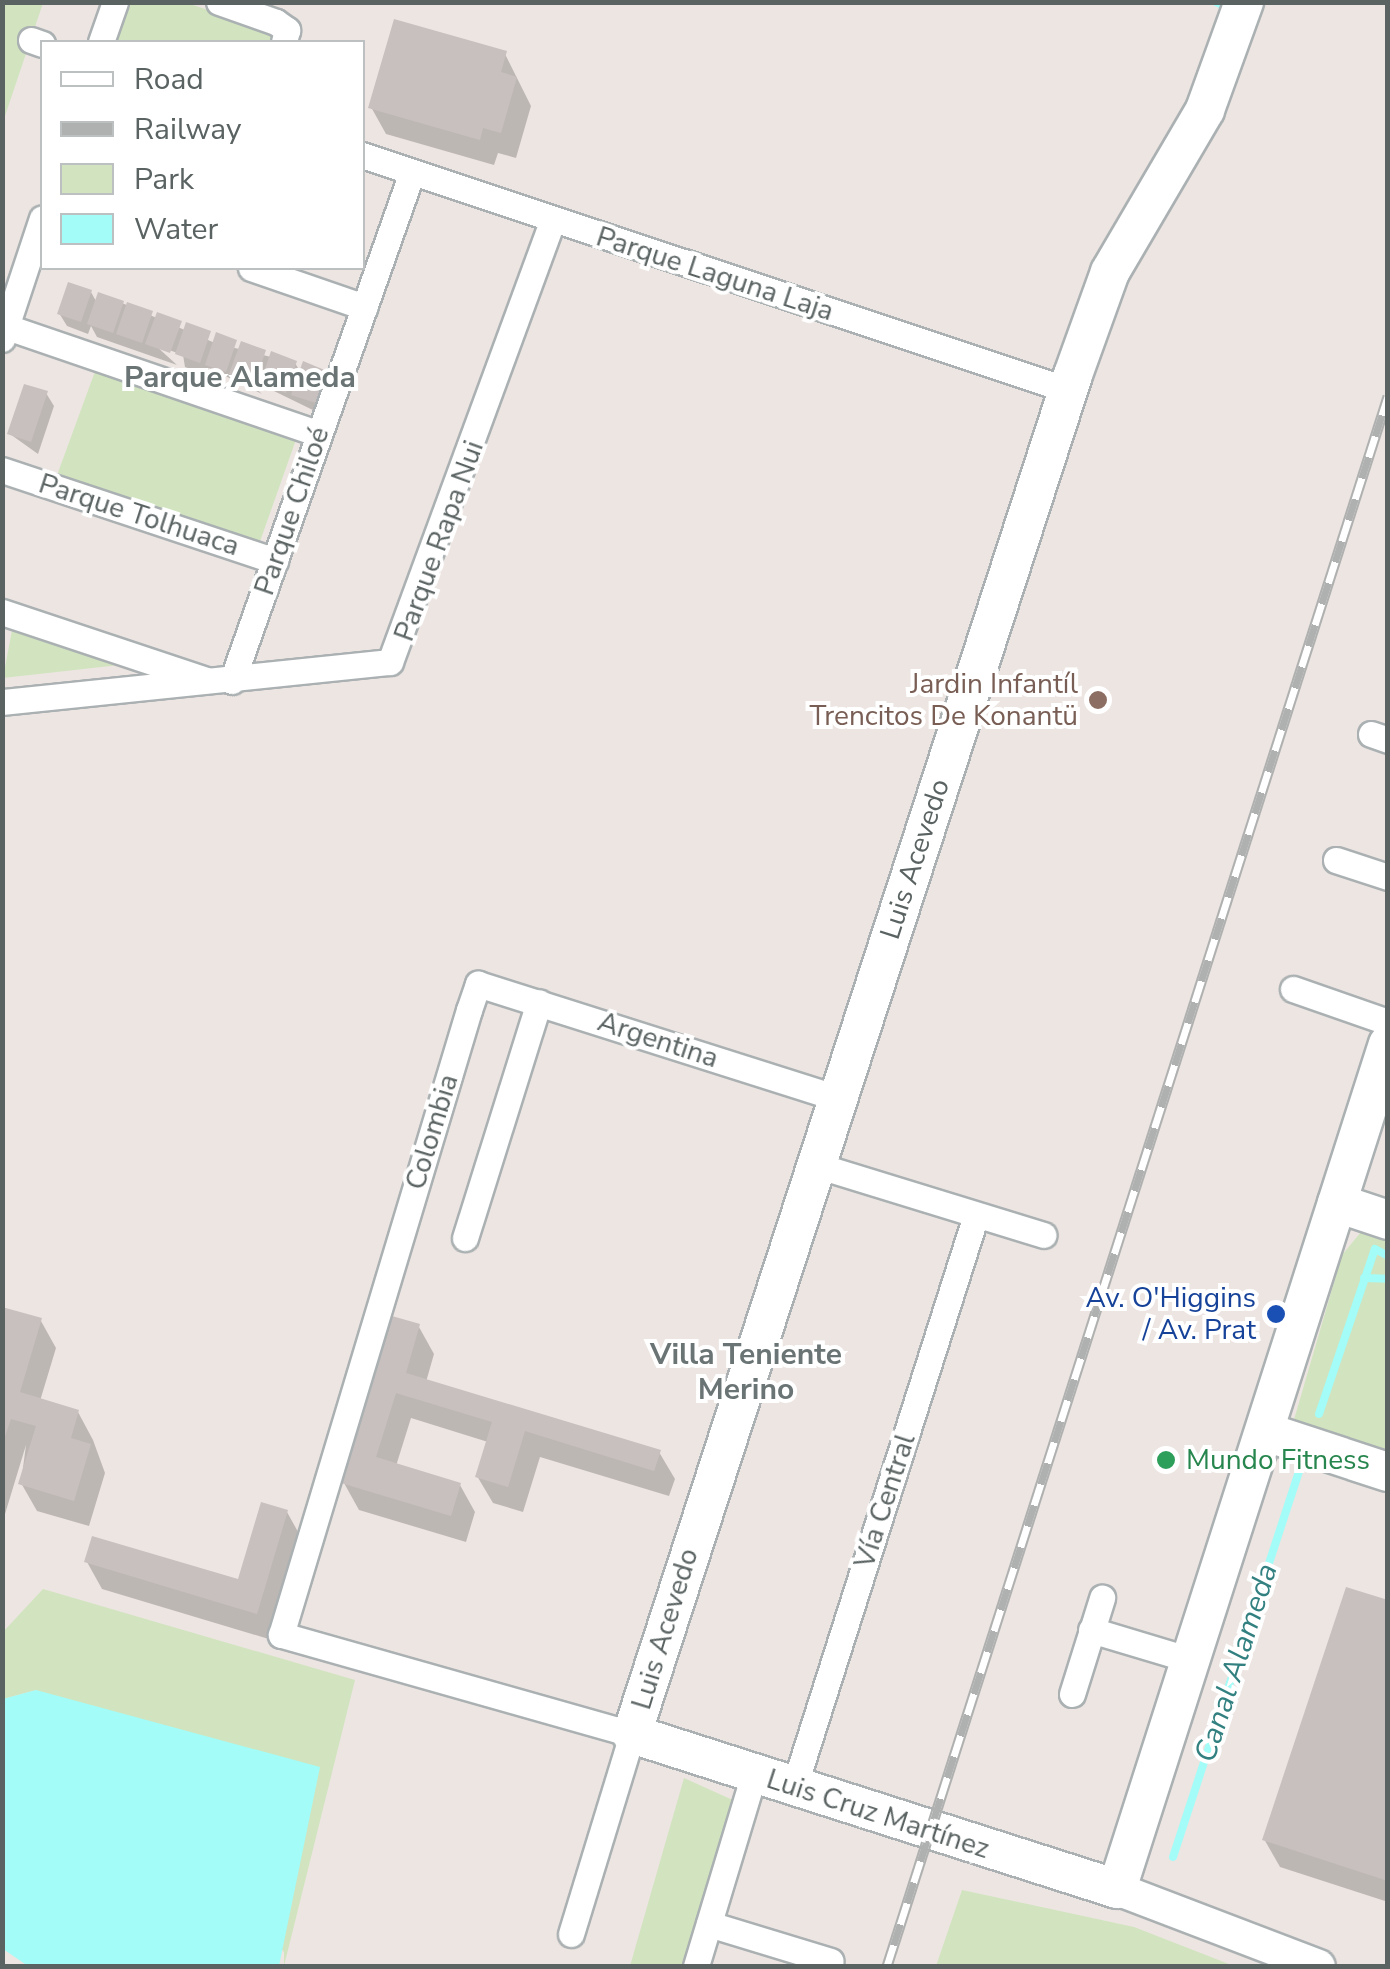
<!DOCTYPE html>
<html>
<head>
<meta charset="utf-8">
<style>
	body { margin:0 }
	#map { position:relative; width:1390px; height:1969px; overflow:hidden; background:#ede5e2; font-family:"Nunito Sans",sans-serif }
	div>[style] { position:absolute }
	.green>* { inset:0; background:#d1e4bf }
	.water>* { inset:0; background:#a3fcf7 }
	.shadow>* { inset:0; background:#0003 }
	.stream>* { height:8px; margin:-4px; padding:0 4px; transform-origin:4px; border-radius:4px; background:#a3fcf7 }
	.building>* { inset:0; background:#c8c0bf }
	.roads { filter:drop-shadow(2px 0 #abb1b2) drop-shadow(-2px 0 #abb1b2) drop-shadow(0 2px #abb1b2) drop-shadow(0 -2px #abb1b2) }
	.minor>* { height:25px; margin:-12.5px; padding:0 12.5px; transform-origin:12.5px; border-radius:12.5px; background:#fff }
	.tertiary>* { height:32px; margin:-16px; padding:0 16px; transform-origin:16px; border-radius:16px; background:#fff }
	.secondary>* { height:38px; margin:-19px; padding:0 19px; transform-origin:19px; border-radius:19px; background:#fff }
	.rail>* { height:11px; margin-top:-5.5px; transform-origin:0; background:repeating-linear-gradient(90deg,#fff 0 22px,#afb0b0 0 44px); box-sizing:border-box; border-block:2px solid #afb0b0 }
	.dots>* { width:28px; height:28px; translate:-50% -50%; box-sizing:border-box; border:5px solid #fff; border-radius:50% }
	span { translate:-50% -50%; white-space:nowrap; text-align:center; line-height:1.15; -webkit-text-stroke:8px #fff; paint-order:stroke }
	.street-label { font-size:28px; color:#5a6262 }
	.education-label { font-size:28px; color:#785e54 }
	.right { translate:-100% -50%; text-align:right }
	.transit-label { font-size:28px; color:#164399 }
	.leisure-label { font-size:28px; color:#27864d }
	.left { translate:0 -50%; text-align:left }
	.neighbourhood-label { font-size:30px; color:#6b7474; font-weight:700 }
	.water-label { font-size:30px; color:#338081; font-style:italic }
	.frame { position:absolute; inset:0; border:5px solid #5a6262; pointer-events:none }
	.legend { position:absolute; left:40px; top:40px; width:325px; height:230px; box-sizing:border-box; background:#fff; border:2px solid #bdc0c0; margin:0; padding:12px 18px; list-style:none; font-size:30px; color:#5a6262 }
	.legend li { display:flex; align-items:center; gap:20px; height:50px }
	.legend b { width:50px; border:2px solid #bdc0c0 }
</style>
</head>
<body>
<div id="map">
	<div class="green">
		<div style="clip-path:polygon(122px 2px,187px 3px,274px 32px,280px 42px,109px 42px)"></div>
		<div style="clip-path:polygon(3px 3px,43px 3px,3px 122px)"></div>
		<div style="clip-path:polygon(97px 366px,298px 434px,258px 547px,56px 478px)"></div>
		<div style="clip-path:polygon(13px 625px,128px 664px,3px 678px)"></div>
		<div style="clip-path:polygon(1361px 1232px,1387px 1240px,1387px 1459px,1293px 1423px,1342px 1255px)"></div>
		<div style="clip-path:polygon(43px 1589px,355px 1680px,284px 1966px,284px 1952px,36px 1690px,3px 1699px,2px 1633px)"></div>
		<div style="clip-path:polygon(684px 1778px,735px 1801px,685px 1966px,630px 1966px)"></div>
		<div style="clip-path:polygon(962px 1890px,1134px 1927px,1234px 1966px,936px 1966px)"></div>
	</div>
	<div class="water">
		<div style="clip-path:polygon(36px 1690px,320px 1767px,279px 1966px,28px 1966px,3px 1949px,3px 1699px)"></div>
	</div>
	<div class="shadow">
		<div style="clip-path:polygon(505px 54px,531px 106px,516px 158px,498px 153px,494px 165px,386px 134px,371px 107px)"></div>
		<div style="clip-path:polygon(91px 292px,97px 303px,122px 303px,215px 343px,295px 363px,301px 373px,325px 373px,333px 386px,323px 415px,239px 374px,262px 394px,209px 368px,207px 375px,185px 367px,183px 355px,155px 345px,177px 365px,97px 337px,91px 326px,88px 334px,67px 326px,59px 313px)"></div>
		<div style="clip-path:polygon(46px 393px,54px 406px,38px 454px,10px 434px)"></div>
		<div style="clip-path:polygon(2px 1309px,41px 1321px,56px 1348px,40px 1401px,78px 1412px,93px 1440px,105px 1473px,89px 1526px,37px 1511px,21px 1483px,26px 1445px,2px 1524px)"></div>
		<div style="clip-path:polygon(419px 1327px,434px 1354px,426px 1382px,659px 1452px,675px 1479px,669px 1496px,540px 1457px,523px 1512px,493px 1503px,477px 1476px,488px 1442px,411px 1418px,396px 1466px,460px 1485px,475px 1512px,466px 1542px,359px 1510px,344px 1483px)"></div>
		<div style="clip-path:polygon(287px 1512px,302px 1539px,272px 1640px,102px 1589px,87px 1562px,240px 1582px)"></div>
		<div style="clip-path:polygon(1388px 1603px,1388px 1902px,1280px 1867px,1264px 1839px)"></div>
	</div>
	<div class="stream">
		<div style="left:1216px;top:2px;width:7px;rotate:27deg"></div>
		<div style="left:1364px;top:1278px;width:24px;rotate:2deg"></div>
		<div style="left:1319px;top:1414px;width:174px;rotate:-71.3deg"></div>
		<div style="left:1375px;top:1249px;width:15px;rotate:28deg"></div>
		<div style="left:1173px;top:1857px;width:409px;rotate:-71.9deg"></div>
	</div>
	<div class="building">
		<div style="clip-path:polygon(394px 19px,507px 51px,501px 72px,517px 77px,501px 133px,483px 128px,480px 140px,368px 108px)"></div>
		<div style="clip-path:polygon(68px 282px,92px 290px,81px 322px,57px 314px)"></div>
		<div style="clip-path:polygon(98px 292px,124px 301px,113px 333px,87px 324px)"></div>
		<div style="clip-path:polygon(127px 302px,153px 311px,142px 343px,116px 334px)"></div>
		<div style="clip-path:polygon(157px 312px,182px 321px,170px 353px,145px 344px)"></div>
		<div style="clip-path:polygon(186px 322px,211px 331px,200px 363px,175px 354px)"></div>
		<div style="clip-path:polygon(216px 332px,237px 340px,226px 372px,205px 365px)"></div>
		<div style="clip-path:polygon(241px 341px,266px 350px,255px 383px,229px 374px)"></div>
		<div style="clip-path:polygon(271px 351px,297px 361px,286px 393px,260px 384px)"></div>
		<div style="clip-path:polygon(303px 361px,327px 371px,316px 403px,291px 395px)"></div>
		<div style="clip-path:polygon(24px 384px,48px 391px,31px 442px,7px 434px)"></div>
		<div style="clip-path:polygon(2px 1307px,42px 1318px,20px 1392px,79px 1410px,71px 1438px,91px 1444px,74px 1501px,18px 1484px,36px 1426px,11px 1419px,2px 1445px)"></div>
		<div style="clip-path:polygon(392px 1316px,420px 1324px,406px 1373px,661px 1450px,654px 1471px,525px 1431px,508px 1487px,475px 1477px,492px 1422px,396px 1393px,376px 1457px,461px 1483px,451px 1516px,341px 1483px)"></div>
		<div style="clip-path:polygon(261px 1502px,288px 1510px,257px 1614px,84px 1562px,92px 1536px,238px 1579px)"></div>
		<div style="clip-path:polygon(1346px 1587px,1388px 1600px,1388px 1881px,1262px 1840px)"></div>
	</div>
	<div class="roads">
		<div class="minor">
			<div style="left:219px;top:2px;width:60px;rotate:19.3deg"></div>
			<div style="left:276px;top:22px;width:14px;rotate:36deg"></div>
			<div style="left:287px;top:30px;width:12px;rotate:104deg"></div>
			<div style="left:31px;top:40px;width:12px;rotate:20deg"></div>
			<div style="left:101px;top:42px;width:42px;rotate:-70.7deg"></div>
			<div style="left:362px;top:155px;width:744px;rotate:18.41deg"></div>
			<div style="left:251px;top:268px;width:120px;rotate:19deg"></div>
			<div style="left:7px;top:327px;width:330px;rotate:18.9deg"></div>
			<div style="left:2px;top:339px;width:127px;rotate:-71.7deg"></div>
			<div style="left:2px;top:470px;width:288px;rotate:18.4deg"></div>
			<div style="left:2px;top:612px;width:215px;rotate:18.4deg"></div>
			<div style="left:232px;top:681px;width:540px;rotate:-70.52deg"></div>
			<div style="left:2px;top:702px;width:390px;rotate:-5.9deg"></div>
			<div style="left:390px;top:662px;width:471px;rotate:-69.8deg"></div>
			<div style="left:1371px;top:734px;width:18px;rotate:19deg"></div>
			<div style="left:1336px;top:860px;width:55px;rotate:18.1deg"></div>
			<div style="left:1293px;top:989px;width:101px;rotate:19.2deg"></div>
			<div style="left:816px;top:1165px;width:238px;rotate:17.1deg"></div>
			<div style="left:465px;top:1238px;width:247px;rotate:-72.6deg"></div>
			<div style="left:1091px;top:1630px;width:104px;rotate:16.7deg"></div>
			<div style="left:1072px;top:1694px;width:101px;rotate:-72.6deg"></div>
			<div style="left:794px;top:1787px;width:600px;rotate:-72.35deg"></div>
			<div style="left:709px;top:1924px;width:127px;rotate:16.9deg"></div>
			<div style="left:571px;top:1934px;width:209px;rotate:-73deg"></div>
			<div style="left:632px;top:1734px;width:365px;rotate:-164.2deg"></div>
			<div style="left:281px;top:1635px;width:653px;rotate:-73.26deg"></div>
			<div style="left:469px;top:1010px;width:28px;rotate:-71deg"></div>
			<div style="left:478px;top:984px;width:377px;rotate:17.6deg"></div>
			<div style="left:696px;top:1966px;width:201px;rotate:-73.2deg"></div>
		</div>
		<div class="tertiary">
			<div style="left:1117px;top:1889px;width:216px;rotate:20.9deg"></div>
		</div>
		<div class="secondary">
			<div style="left:1244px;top:2px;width:115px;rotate:109.9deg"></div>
			<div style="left:1205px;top:110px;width:188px;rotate:120.4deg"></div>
			<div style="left:1110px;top:272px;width:109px;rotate:109.8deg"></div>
			<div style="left:1073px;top:375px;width:1429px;rotate:107.98deg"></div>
			<div style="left:632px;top:1734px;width:509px;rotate:17.72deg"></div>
			<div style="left:1117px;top:1889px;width:887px;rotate:-72.22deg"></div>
			<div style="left:1337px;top:1203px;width:54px;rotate:18.4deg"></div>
			<div style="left:1266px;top:1432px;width:128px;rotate:18.2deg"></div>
		</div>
	</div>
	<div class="rail">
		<div style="left:887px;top:1966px;width:1648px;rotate:-72.3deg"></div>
	</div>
	<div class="dots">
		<div style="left:1098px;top:700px;background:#8d6e63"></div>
		<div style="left:1276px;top:1314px;background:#1a4fb4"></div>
		<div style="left:1166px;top:1460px;background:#2e9e5b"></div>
	</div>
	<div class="street-label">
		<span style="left:715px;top:274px;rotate:18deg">Parque Laguna Laja</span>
		<span style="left:292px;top:511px;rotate:-71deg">Parque Chiloé</span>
		<span style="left:139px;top:515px;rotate:18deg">Parque Tolhuaca</span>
		<span style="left:439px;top:541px;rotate:-70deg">Parque Rapa Nui</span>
		<span style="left:915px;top:859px;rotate:-72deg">Luis Acevedo</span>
		<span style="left:658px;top:1040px;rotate:18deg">Argentina</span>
		<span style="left:432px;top:1132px;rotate:-73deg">Colombia</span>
		<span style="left:885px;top:1501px;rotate:-72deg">Vía Central</span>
		<span style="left:665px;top:1629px;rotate:-73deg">Luis Acevedo</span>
		<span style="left:878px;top:1814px;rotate:18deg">Luis Cruz Martínez</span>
	</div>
	<div class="education-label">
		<span class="right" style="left:1078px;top:700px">Jardin Infantíl<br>Trencitos De Konantü</span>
	</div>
	<div class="transit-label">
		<span class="right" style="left:1256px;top:1314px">Av. O'Higgins<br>/ Av. Prat</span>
	</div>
	<div class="leisure-label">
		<span class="left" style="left:1186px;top:1460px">Mundo Fitness</span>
	</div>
	<div class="neighbourhood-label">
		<span style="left:240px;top:378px">Parque Alameda</span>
		<span style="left:746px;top:1372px">Villa Teniente<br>Merino</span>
	</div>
	<div class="water-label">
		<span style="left:1237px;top:1663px;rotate:-72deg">Canal Alameda</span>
	</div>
	<div class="frame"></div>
	<ul class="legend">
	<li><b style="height:12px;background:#fff"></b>Road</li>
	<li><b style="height:12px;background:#afb0b0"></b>Railway</li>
	<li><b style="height:28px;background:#d1e4bf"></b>Park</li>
	<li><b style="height:28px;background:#a3fcf7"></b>Water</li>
	</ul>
</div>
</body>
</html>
